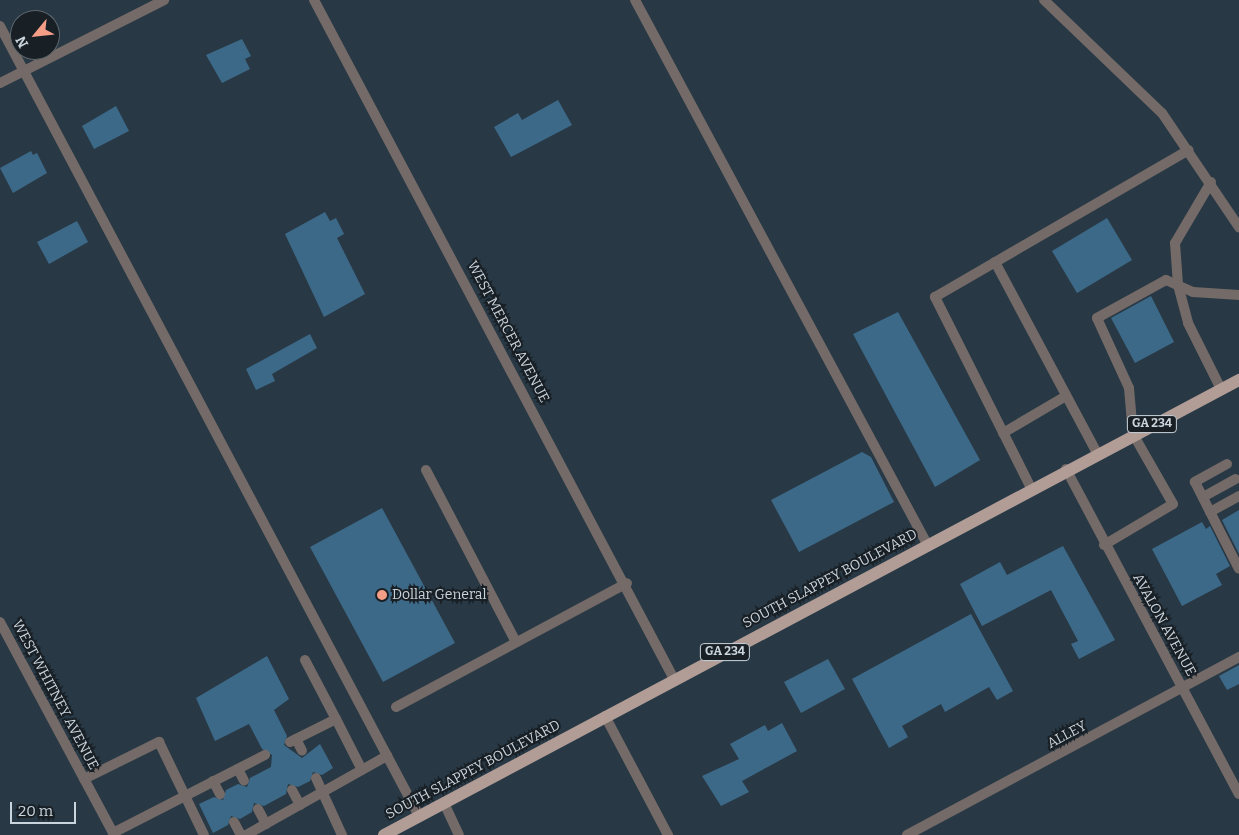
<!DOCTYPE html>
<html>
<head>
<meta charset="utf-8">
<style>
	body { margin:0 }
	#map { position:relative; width:1239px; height:835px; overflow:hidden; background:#283945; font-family:Bitter,serif }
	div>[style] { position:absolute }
	.building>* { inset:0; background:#3d6988 }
	.lane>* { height:10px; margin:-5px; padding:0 5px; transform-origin:5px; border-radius:5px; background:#746a67 }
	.street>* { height:10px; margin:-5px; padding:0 5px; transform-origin:5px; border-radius:5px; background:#746a67 }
	.primary>* { height:12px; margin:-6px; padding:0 6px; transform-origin:6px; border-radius:6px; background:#b19c96 }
	.dots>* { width:14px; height:14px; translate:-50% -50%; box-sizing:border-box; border:2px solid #181f25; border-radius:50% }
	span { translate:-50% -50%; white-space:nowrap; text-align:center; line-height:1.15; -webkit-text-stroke:4px #181f25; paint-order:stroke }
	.shield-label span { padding:1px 4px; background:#181f25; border:1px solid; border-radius:4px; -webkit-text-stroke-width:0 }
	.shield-label { font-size:12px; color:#cad4dc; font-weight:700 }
	.street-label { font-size:14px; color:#cad4dc }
	.poi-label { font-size:14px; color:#cad4dc }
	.left { translate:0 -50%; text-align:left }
	.north { position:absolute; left:10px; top:10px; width:50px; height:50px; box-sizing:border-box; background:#181f25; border:1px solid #5f676e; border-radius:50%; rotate:242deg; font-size:14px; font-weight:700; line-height:20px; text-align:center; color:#cad4dc }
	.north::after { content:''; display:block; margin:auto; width:18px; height:22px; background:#f49e87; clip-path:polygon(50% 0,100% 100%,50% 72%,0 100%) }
	.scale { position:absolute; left:10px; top:802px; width:66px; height:22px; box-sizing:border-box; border:2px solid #cad4dc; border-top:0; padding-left:6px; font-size:15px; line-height:18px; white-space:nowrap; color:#cad4dc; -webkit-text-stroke:4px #181f25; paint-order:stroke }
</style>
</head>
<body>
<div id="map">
	<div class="building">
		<div style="clip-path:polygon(242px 39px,251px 56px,245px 59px,250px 69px,222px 83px,206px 55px)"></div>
		<div style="clip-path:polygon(558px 100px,572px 125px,511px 157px,494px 127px,518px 113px,522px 120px)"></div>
		<div style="clip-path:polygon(116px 106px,129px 131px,94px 149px,82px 126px)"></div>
		<div style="clip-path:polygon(31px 151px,33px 155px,37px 153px,47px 173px,13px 193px,0 168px)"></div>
		<div style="clip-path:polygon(325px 212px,330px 221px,336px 218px,344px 234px,337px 238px,365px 294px,324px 317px,285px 234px)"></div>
		<div style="clip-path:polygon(1107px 218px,1132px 260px,1077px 293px,1052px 251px)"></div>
		<div style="clip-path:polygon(77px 221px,88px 242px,49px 264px,37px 242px)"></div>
		<div style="clip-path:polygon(1151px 296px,1174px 342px,1135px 363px,1111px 318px)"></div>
		<div style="clip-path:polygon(898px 312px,980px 460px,935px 487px,853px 334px)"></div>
		<div style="clip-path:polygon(310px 334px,317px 348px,272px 374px,275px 381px,256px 390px,246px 369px)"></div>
		<div style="clip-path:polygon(862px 452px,871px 457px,894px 502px,799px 552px,771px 500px)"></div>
		<div style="clip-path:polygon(382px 508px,455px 643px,383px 682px,310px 547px)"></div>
		<div style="clip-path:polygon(1239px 510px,1239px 554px,1222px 520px)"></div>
		<div style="clip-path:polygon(1202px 522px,1206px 529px,1210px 526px,1230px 566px,1216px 574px,1222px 585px,1182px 606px,1152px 549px)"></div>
		<div style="clip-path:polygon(1063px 546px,1115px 640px,1079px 659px,1071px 644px,1078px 641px,1051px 590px,982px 626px,960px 584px,1000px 562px,1007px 575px)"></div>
		<div style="clip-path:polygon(971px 614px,1013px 691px,997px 700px,989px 687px,945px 712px,941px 704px,902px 726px,908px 737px,889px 748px,852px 679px)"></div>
		<div style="clip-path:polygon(267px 656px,289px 699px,274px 710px,287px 736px,284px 745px,302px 758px,320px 744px,333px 768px,322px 775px,313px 772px,310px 781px,298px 787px,288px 784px,286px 794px,264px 806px,254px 803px,252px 812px,240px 819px,231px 816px,228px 825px,213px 833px,199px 804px,214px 797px,223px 800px,226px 790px,238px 784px,247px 787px,250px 778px,271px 767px,272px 755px,262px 749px,249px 724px,215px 741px,196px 698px)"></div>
		<div style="clip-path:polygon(828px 659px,845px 689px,801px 713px,784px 682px)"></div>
		<div style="clip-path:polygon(1239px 665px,1239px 684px,1227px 690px,1219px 676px)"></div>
		<div style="clip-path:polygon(782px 723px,797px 751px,742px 781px,749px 792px,721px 806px,702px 776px,739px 759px,730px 744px,765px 725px,768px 731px)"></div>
	</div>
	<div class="lane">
		<div style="left:635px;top:0;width:617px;rotate:61.77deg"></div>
		<div style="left:0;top:26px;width:894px;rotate:62.06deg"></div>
		<div style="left:1211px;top:182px;width:71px;rotate:120.5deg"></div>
		<div style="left:1175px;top:243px;width:42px;rotate:85.9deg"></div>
		<div style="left:1178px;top:285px;width:39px;rotate:75deg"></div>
		<div style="left:1188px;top:323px;width:74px;rotate:63.4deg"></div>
		<div style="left:995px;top:262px;width:217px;rotate:61.9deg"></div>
		<div style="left:1003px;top:433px;width:73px;rotate:-30.4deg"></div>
		<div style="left:1227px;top:464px;width:37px;rotate:151deg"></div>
		<div style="left:1195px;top:482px;width:97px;rotate:63.2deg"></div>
		<div style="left:426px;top:470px;width:194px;rotate:62.4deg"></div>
		<div style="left:1031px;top:488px;width:214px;rotate:-116.7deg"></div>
		<div style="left:935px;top:297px;width:293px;rotate:-30.1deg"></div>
		<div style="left:1203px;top:497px;width:37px;rotate:-29deg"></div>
		<div style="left:1210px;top:512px;width:33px;rotate:-29deg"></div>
		<div style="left:1104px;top:545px;width:80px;rotate:-30.7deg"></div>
		<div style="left:1173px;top:504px;width:81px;rotate:-119.7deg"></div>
		<div style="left:1133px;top:434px;width:46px;rotate:-95deg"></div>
		<div style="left:1129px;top:388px;width:77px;rotate:-114.6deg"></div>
		<div style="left:1097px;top:318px;width:79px;rotate:-28.8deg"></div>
		<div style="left:1166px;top:280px;width:30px;rotate:24deg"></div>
		<div style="left:1193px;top:292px;width:46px;rotate:3.7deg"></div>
		<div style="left:305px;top:660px;width:67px;rotate:62.3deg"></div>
		<div style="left:396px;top:707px;width:262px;rotate:-28.2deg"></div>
		<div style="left:296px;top:739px;width:13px;rotate:63deg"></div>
		<div style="left:290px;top:742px;width:51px;rotate:-26.6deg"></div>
		<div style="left:336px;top:719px;width:57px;rotate:63deg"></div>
		<div style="left:238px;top:769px;width:13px;rotate:63deg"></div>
		<div style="left:316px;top:778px;width:63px;rotate:65.5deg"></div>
		<div style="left:84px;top:779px;width:84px;rotate:-26.3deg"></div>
		<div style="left:159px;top:742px;width:103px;rotate:64.2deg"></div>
		<div style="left:213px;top:781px;width:15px;rotate:62deg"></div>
		<div style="left:292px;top:790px;width:17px;rotate:62deg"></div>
		<div style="left:444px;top:803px;width:35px;rotate:65deg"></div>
		<div style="left:258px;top:809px;width:17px;rotate:62deg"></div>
		<div style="left:234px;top:822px;width:15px;rotate:62deg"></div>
		<div style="left:113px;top:833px;width:171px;rotate:-27.2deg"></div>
		<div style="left:246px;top:835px;width:162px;rotate:-29.3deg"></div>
		<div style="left:907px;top:835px;width:377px;rotate:-28.2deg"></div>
	</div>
	<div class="street">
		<div style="left:314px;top:0;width:769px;rotate:62.07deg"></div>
		<div style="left:1044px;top:0;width:163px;rotate:43.8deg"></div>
		<div style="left:1162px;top:113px;width:138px;rotate:56deg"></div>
		<div style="left:0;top:83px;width:184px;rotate:-26.8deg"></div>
		<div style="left:1066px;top:469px;width:368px;rotate:62deg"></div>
		<div style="left:0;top:622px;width:242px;rotate:61.8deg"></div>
		<div style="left:605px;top:716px;width:135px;rotate:62.1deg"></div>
	</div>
	<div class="primary">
		<div style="left:384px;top:835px;width:969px;rotate:-28.02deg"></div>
	</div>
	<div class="dots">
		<div style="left:382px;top:595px;background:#f49e87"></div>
	</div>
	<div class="shield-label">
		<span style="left:1152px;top:424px">GA 234</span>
		<span style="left:725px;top:652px">GA 234</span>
	</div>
	<div class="street-label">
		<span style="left:508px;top:332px;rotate:62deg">WEST MERCER AVENUE</span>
		<span style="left:830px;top:579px;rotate:-28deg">SOUTH SLAPPEY BOULEVARD</span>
		<span style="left:1164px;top:625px;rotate:61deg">AVALON AVENUE</span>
		<span style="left:55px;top:695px;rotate:62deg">WEST WHITNEY AVENUE</span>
		<span style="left:1067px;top:735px;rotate:-28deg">ALLEY</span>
		<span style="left:473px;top:770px;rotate:-28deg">SOUTH SLAPPEY BOULEVARD</span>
	</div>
	<div class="poi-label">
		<span class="left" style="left:392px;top:595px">Dollar General</span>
	</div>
	<div class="north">N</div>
	<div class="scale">20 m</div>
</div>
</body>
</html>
